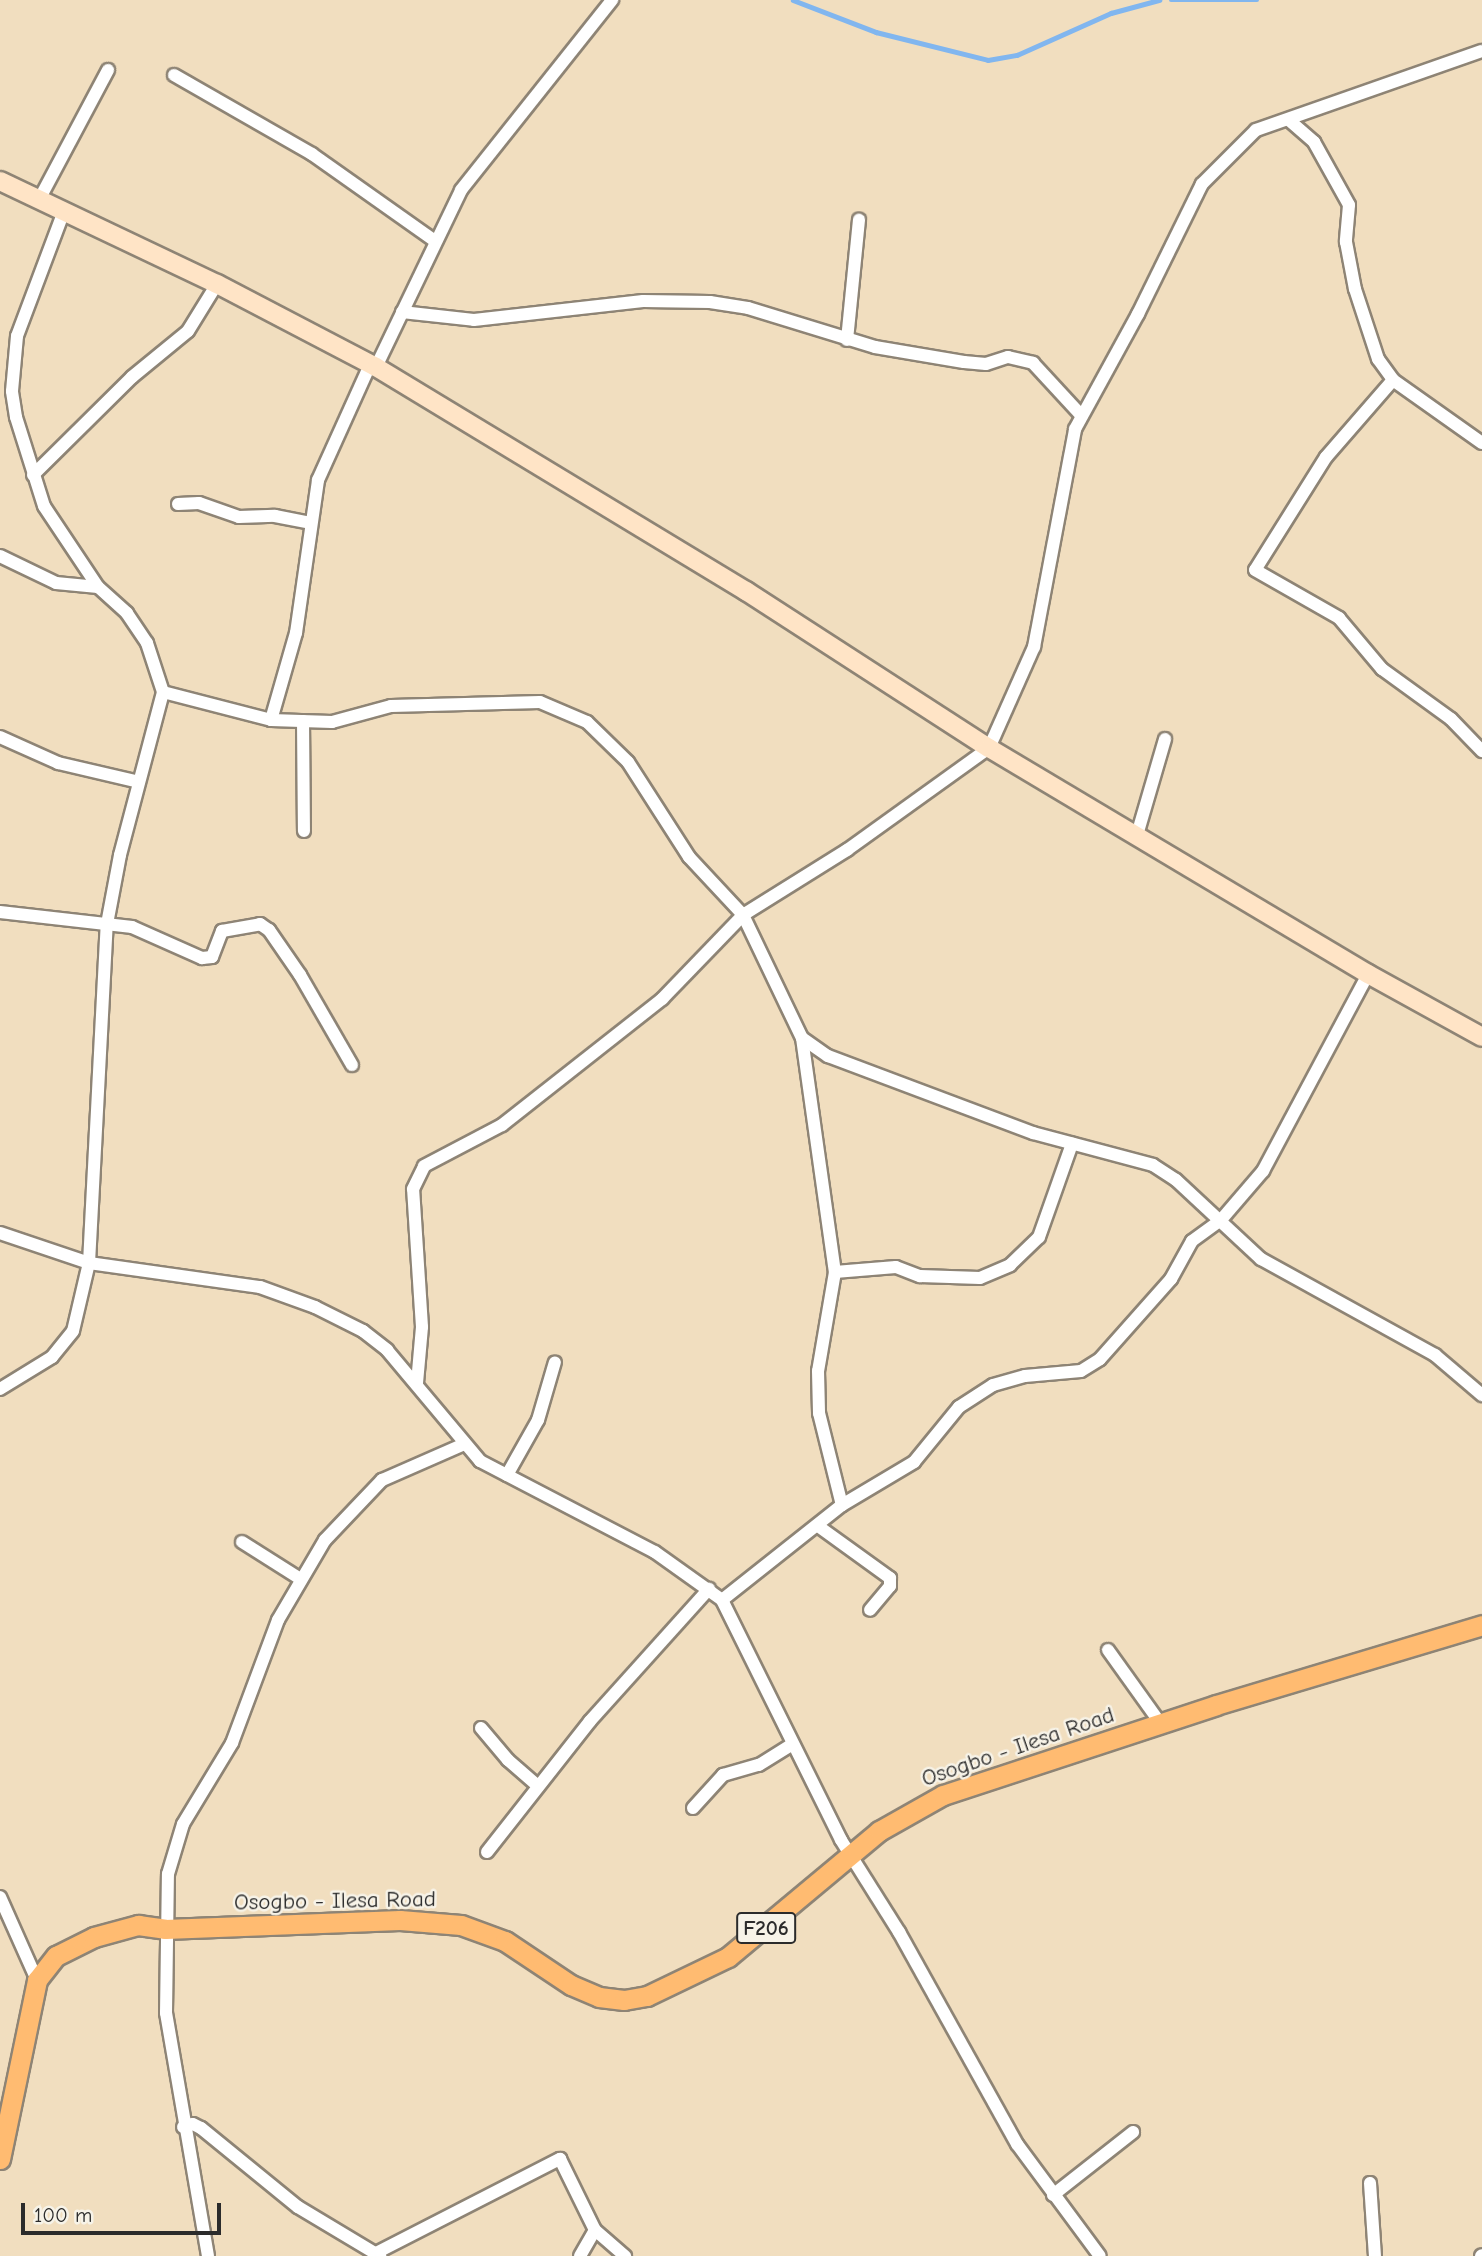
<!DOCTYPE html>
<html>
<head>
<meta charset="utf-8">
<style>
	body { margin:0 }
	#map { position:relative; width:1482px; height:2256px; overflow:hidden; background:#f1debf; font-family:"Comic Neue",sans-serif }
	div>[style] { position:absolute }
	.stream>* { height:4.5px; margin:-2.25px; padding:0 2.25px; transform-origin:2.25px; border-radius:2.25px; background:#81b6ef }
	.roads { filter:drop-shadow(2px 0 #8e8475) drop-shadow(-2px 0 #8e8475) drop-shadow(0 2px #8e8475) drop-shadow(0 -2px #8e8475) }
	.minor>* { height:12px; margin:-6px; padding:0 6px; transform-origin:6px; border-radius:6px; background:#fff }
	.secondary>* { height:18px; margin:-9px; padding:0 9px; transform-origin:9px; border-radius:9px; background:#ffe4c6 }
	.primary>* { height:19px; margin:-9.5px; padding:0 9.5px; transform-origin:9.5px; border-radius:9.5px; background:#ffbb71 }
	span { translate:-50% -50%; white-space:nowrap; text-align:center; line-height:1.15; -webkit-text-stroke:5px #f7f3e8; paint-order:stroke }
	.shield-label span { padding:2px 5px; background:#f7f3e8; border:2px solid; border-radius:5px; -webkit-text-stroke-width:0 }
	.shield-label { font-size:21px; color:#2b2b2b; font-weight:700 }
	.street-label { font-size:23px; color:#2b2b2b }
	.scale { position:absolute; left:21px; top:2203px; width:200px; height:32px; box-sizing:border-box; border:4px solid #2b2b2b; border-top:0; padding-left:9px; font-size:21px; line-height:24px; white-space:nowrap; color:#2b2b2b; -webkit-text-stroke:5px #f7f3e8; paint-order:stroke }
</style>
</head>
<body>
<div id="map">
	<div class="stream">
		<div style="left:793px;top:0;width:89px;rotate:21.1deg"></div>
		<div style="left:876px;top:32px;width:115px;rotate:14deg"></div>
		<div style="left:988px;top:60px;width:29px;rotate:-10deg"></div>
		<div style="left:1017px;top:55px;width:103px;rotate:-24.1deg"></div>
		<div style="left:1111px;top:13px;width:50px;rotate:-15.2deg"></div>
		<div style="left:1171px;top:0;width:86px"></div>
	</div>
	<div class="roads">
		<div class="minor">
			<div style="left:174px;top:75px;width:159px;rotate:29.8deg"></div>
			<div style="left:312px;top:154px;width:151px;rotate:35.3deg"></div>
			<div style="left:1290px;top:121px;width:32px;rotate:41deg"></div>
			<div style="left:1314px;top:142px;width:72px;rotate:60.9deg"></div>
			<div style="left:1349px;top:205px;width:37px;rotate:95deg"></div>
			<div style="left:1346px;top:242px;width:48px;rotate:79.2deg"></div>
			<div style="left:1355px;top:289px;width:74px;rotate:71.8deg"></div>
			<div style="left:1378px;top:359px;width:26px;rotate:54deg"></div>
			<div style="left:1393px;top:380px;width:109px;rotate:35.3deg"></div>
			<div style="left:40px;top:198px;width:145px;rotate:-62deg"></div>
			<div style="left:402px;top:312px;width:72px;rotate:6.3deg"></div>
			<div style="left:474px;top:320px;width:170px;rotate:-6.4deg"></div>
			<div style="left:643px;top:301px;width:67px;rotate:0.9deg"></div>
			<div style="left:710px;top:302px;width:38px;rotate:9deg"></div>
			<div style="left:748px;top:308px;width:133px;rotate:17.1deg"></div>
			<div style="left:875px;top:347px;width:90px;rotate:9.6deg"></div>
			<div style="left:964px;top:362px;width:22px;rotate:5deg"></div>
			<div style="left:986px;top:364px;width:23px;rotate:-18deg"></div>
			<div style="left:1008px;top:357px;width:26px;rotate:13deg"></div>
			<div style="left:1033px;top:363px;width:71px;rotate:47.3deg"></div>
			<div style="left:847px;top:340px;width:121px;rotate:-84.3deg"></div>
			<div style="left:376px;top:367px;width:196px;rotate:-64.3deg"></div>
			<div style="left:461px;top:190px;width:243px;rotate:-51.5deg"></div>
			<div style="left:1393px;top:380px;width:102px;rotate:131deg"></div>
			<div style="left:1326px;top:457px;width:133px;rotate:122.1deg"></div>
			<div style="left:1255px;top:570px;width:97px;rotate:29.7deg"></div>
			<div style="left:1339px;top:618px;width:67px;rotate:49.9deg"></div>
			<div style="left:1382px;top:669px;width:85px;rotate:35.9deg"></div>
			<div style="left:1451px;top:719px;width:45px;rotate:45.9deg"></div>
			<div style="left:33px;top:475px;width:139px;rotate:-44.7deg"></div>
			<div style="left:132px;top:377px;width:72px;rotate:-39.4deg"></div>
			<div style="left:188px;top:331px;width:55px;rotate:-58.3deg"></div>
			<div style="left:178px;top:504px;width:21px;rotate:-3deg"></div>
			<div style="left:199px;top:503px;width:42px;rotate:19.3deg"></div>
			<div style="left:239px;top:517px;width:36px;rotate:-2deg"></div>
			<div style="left:275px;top:516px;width:36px;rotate:11deg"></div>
			<div style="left:0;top:556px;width:62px;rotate:25.7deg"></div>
			<div style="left:56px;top:583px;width:42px;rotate:5.4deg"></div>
			<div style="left:163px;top:692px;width:112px;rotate:14.5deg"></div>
			<div style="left:271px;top:720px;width:61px;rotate:1.9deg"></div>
			<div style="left:332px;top:722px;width:61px;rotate:-15.2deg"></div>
			<div style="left:391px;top:706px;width:149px;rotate:-1.5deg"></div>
			<div style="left:540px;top:702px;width:51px;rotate:23.1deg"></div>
			<div style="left:587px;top:722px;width:57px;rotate:44.3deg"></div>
			<div style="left:628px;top:762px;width:113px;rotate:57.3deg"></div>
			<div style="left:689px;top:857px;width:79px;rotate:47deg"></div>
			<div style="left:743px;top:915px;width:136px;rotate:64.4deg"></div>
			<div style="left:802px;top:1038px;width:236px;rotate:82deg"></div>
			<div style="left:835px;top:1272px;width:100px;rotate:99.7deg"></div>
			<div style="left:818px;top:1371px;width:42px;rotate:88.6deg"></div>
			<div style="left:819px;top:1413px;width:95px;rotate:76deg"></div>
			<div style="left:271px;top:720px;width:91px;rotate:-74deg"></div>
			<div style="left:296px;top:633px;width:155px;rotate:-81.8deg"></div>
			<div style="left:318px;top:480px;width:126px;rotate:-65.7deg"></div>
			<div style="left:303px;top:721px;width:110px;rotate:89.5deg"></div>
			<div style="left:0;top:737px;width:64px;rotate:24.1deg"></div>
			<div style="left:58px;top:763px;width:83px;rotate:13.2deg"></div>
			<div style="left:1137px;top:835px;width:100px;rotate:-73.7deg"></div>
			<div style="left:0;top:912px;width:133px;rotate:6.5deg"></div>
			<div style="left:132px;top:927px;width:77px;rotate:23.9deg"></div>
			<div style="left:202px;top:958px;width:10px;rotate:-6deg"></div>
			<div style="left:212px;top:957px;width:28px;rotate:-69deg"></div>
			<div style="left:222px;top:931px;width:39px;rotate:-10deg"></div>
			<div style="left:260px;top:924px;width:11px;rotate:34deg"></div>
			<div style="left:269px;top:930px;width:55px;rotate:55.4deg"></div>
			<div style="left:300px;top:975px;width:104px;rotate:60deg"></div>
			<div style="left:802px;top:1038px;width:32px;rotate:35deg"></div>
			<div style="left:828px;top:1056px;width:219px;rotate:20.6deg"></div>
			<div style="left:1033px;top:1133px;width:124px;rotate:14.9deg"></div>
			<div style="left:1153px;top:1165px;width:27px;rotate:33deg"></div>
			<div style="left:1176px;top:1180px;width:116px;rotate:42.9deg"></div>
			<div style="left:1261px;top:1259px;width:199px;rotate:28.9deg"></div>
			<div style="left:1435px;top:1355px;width:62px;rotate:40.4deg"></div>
			<div style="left:0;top:1233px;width:94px;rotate:18.6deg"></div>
			<div style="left:89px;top:1263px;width:173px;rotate:8deg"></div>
			<div style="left:260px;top:1287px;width:59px;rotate:20deg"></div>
			<div style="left:315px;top:1307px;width:54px;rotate:26.6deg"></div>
			<div style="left:363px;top:1331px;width:31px;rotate:38deg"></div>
			<div style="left:387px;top:1350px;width:145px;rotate:50deg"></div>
			<div style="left:480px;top:1461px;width:197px;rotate:27.5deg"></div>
			<div style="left:655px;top:1552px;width:82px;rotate:35.6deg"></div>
			<div style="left:722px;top:1600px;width:268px;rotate:63.6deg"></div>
			<div style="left:841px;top:1840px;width:109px;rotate:57.8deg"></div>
			<div style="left:899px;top:1932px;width:243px;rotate:60.9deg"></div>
			<div style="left:1017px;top:2144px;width:139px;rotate:53.5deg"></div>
			<div style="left:835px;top:1272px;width:61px;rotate:-4.7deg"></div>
			<div style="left:896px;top:1267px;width:26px;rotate:21deg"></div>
			<div style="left:920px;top:1276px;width:60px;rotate:1.9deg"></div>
			<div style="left:980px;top:1278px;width:33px;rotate:-23deg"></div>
			<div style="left:1010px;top:1265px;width:40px;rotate:-44deg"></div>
			<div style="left:1039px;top:1237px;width:99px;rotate:-70.5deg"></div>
			<div style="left:417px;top:1383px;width:56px;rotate:-84.9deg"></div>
			<div style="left:422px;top:1327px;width:138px;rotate:-93.7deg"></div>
			<div style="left:413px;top:1189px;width:25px;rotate:-64deg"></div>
			<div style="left:424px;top:1166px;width:88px;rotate:-27.7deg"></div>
			<div style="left:502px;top:1125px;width:204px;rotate:-38.2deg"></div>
			<div style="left:662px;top:999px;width:117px;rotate:-46deg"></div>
			<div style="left:743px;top:915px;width:123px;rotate:-32deg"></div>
			<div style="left:847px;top:850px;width:175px;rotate:-35.7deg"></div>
			<div style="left:989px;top:748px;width:111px;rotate:-66deg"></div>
			<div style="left:1034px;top:647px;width:222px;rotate:-79.3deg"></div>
			<div style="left:1075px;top:429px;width:131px;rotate:-61.3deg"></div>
			<div style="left:1138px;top:314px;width:145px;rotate:-63.8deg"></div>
			<div style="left:1202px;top:184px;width:76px;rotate:-45deg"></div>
			<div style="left:1256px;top:130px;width:239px;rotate:-19.3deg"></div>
			<div style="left:0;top:1389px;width:61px;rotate:-31.6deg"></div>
			<div style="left:52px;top:1357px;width:33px;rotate:-51deg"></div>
			<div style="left:73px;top:1331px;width:70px;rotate:-76.8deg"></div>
			<div style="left:89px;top:1263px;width:339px;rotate:-87deg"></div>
			<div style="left:107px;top:924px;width:70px;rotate:-79.3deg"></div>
			<div style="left:120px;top:855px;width:169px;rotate:-75.2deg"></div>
			<div style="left:163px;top:692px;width:52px;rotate:-108.1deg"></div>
			<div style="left:147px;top:643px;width:36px;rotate:-124deg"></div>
			<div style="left:127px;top:613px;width:39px;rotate:-138deg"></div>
			<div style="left:98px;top:587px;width:97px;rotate:-123.7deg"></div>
			<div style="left:44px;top:506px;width:93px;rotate:-107.5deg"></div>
			<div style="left:16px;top:417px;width:26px;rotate:-99deg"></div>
			<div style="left:12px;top:391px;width:55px;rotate:-84.8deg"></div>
			<div style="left:17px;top:336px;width:134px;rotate:-69.4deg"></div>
			<div style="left:507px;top:1475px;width:63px;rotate:-60.6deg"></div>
			<div style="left:538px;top:1420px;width:60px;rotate:-73.7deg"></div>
			<div style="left:818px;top:1526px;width:89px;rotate:35.8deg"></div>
			<div style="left:890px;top:1578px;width:8px;rotate:90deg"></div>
			<div style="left:890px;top:1586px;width:31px;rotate:130deg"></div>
			<div style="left:242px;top:1542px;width:67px;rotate:32.3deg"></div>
			<div style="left:722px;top:1600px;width:153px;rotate:-38.4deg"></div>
			<div style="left:842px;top:1505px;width:84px;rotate:-30.8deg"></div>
			<div style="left:914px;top:1462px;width:71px;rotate:-50.7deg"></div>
			<div style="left:959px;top:1407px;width:40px;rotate:-32.9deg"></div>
			<div style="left:993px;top:1385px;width:33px;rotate:-16deg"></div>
			<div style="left:1025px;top:1376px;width:56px;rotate:-5.1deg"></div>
			<div style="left:1081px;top:1371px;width:22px;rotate:-32deg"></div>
			<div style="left:1100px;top:1359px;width:107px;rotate:-48.4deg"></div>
			<div style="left:1171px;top:1279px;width:43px;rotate:-61.1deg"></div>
			<div style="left:1192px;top:1241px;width:34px;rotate:-36deg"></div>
			<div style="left:1220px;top:1221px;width:66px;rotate:-49.3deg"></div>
			<div style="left:1263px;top:1171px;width:223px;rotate:-61.9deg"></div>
			<div style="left:1108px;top:1650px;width:91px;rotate:54.4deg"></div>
			<div style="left:481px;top:1728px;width:42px;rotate:49.8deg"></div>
			<div style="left:508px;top:1760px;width:40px;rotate:41deg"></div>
			<div style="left:693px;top:1808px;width:45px;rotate:-47.7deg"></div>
			<div style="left:723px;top:1775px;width:37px;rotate:-16deg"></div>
			<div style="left:759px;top:1765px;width:39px;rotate:-32deg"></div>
			<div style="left:487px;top:1852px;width:167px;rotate:-51.8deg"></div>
			<div style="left:590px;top:1721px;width:178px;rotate:-48deg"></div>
			<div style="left:0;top:1897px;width:91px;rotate:66deg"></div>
			<div style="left:183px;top:2127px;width:10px;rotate:-17deg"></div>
			<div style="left:193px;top:2124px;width:9px;rotate:27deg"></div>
			<div style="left:201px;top:2128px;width:125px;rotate:39.2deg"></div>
			<div style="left:298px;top:2207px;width:96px;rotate:30.9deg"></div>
			<div style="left:1370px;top:2183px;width:73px;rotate:86.1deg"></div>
			<div style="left:1053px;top:2195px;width:102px;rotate:-38.2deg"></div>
			<div style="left:376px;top:2253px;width:207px;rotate:-27.1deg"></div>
			<div style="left:560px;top:2159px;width:79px;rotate:63.8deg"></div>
			<div style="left:595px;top:2230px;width:40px;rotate:41deg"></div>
			<div style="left:208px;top:2256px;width:247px;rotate:-99.8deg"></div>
			<div style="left:166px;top:2013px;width:139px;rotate:-89.2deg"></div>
			<div style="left:168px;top:1874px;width:52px;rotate:-73.3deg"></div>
			<div style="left:183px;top:1824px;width:95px;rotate:-58.8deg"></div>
			<div style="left:232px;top:1743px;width:131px;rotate:-69.5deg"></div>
			<div style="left:278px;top:1620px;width:93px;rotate:-59.6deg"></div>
			<div style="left:325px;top:1540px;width:83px;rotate:-46.5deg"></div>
			<div style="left:382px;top:1480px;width:87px;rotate:-23.6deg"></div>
			<div style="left:580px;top:2256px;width:30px;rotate:-60deg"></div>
			<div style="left:1481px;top:2256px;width:1px;rotate:-45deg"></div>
		</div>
		<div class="secondary">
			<div style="left:0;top:181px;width:240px;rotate:25.4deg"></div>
			<div style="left:217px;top:284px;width:179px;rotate:27.6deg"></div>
			<div style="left:376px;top:367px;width:433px;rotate:31.2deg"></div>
			<div style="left:746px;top:591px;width:289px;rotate:32.9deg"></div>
			<div style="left:989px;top:748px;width:441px;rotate:30.8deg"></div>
			<div style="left:1368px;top:974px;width:130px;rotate:28.9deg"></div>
		</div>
		<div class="primary">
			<div style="left:0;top:2159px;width:183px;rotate:-78.3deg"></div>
			<div style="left:37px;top:1980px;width:31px;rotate:-52deg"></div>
			<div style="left:56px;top:1956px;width:42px;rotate:-26.6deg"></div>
			<div style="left:94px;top:1937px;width:46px;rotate:-15.3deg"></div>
			<div style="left:138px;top:1925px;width:27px;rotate:8deg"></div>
			<div style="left:165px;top:1929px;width:235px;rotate:-2.2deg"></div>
			<div style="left:400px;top:1920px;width:61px;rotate:4.7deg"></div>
			<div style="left:461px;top:1925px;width:47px;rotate:20deg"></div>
			<div style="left:505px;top:1941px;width:79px;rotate:33.7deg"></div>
			<div style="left:571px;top:1985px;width:30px;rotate:23deg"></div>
			<div style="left:599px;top:1997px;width:25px;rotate:7deg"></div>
			<div style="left:624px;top:2000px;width:23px;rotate:-10deg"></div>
			<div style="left:647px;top:1996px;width:90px;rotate:-25.7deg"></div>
			<div style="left:728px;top:1957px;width:197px;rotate:-39.8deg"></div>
			<div style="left:879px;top:1831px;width:73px;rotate:-29.4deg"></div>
			<div style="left:943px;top:1795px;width:287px;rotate:-18.2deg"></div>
			<div style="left:1216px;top:1705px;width:278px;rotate:-16.7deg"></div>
		</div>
	</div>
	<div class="shield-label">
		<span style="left:766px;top:1928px">F206</span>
	</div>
	<div class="street-label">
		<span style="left:1018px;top:1747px;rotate:-19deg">Osogbo - Ilesa Road</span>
		<span style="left:335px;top:1901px;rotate:-1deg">Osogbo - Ilesa Road</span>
	</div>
	<div class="scale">100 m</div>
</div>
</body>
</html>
